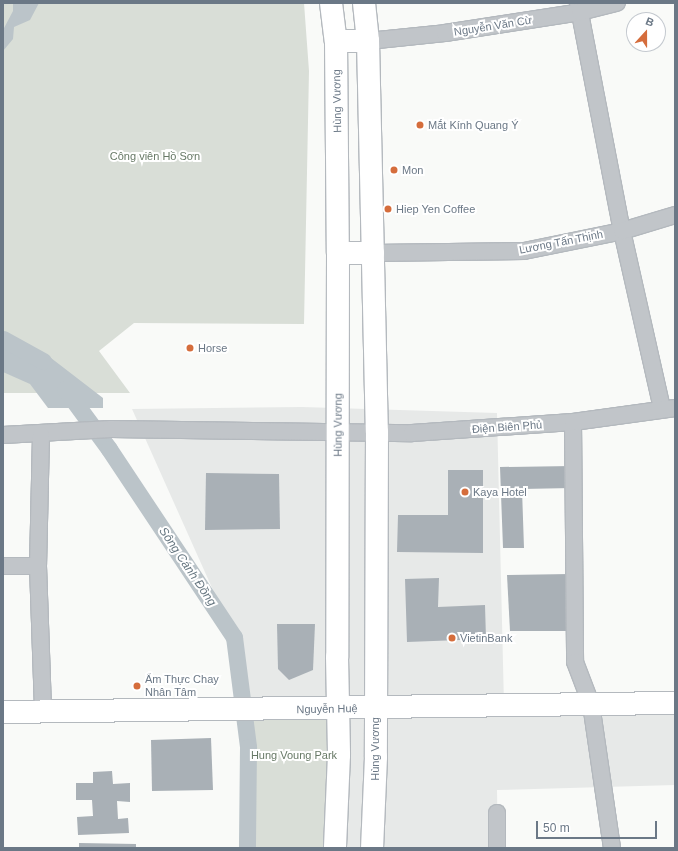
<!DOCTYPE html>
<html>
<head>
<meta charset="utf-8">
<style>
	body { margin:0 }
	#map { position:relative; width:678px; height:851px; overflow:hidden; background:#f9faf8; font-family:Arial,sans-serif }
	div>[style] { position:absolute }
	.built>* { inset:0; background:#e7e9e8 }
	.green>* { inset:0; background:#d9ded7 }
	.water>* { inset:0; background:#bbc4c9 }
	.canal>* { height:17px; margin:-8.5px; padding:0 8.5px; transform-origin:8.5px; border-radius:8.5px; background:#bbc4c9 }
	.building>* { inset:0; background:#a9b0b6 }
	.roads { filter:drop-shadow(1px 0 #b4b9be) drop-shadow(-1px 0 #b4b9be) drop-shadow(0 1px #b4b9be) drop-shadow(0 -1px #b4b9be) }
	.street>* { height:16px; margin:-8px; padding:0 8px; transform-origin:8px; border-radius:8px; background:#c1c5c9 }
	.secondary>* { height:22px; margin:-11px; padding:0 11px; transform-origin:11px; border-radius:11px; background:#fff }
	.primary>* { height:22px; margin:-11px; padding:0 11px; transform-origin:11px; border-radius:11px; background:#fff }
	.dots>* { width:11px; height:11px; translate:-50% -50%; box-sizing:border-box; border:2px solid #fff; border-radius:50% }
	span { translate:-50% -50%; white-space:nowrap; text-align:center; line-height:1.15; -webkit-text-stroke:4px #fff; paint-order:stroke }
	.street-label { font-size:11px; color:#6b7886 }
	.poi-label { font-size:11px; color:#6b7886 }
	.left { translate:0 -50%; text-align:left }
	.park-label { font-size:11px; color:#677966 }
	.water-label { font-size:12px; color:#677781; font-style:italic }
	.frame { position:absolute; inset:0; border:4px solid #6b7886; pointer-events:none }
	.north { position:absolute; left:626px; top:12px; width:40px; height:40px; box-sizing:border-box; background:#fff; border:1px solid #c4c9cf; border-radius:50%; rotate:21deg; font-size:11px; font-weight:700; line-height:16px; text-align:center; color:#6b7886 }
	.north::after { content:''; display:block; margin:auto; width:14px; height:18px; background:#d56d3c; clip-path:polygon(50% 0,100% 100%,50% 72%,0 100%) }
	.scale { position:absolute; left:536px; top:821px; width:121px; height:18px; box-sizing:border-box; border:2px solid #6b7886; border-top:0; padding-left:5px; font-size:12px; line-height:14px; white-space:nowrap; color:#6b7886; -webkit-text-stroke:3px #fff; paint-order:stroke }
</style>
</head>
<body>
<div id="map">
	<div class="built">
		<div style="clip-path:polygon(302px 407px,497px 413px,504px 705px,675px 703px,675px 785px,497px 790px,498px 848px,335px 848px,241px 710px,234px 637px,132px 409px)"></div>
	</div>
	<div class="green">
		<div style="clip-path:polygon(3px 3px,304px 3px,309px 71px,304px 324px,134px 323px,99px 351px,130px 393px,3px 393px)"></div>
		<div style="clip-path:polygon(337px 709px,335px 848px,247px 848px,248px 747px,241px 710px)"></div>
	</div>
	<div class="water">
		<div style="clip-path:polygon(13px 3px,39px 3px,30px 20px,14px 27px,13px 39px,3px 51px,3px 30px,13px 11px)"></div>
		<div style="clip-path:polygon(7px 345px,51px 358px,103px 398px,103px 408px,48px 408px,30px 384px,3px 372px,3px 346px)"></div>
	</div>
	<div class="canal">
		<div style="left:3px;top:339px;width:46px;rotate:28.8deg"></div>
		<div style="left:65px;top:389px;width:74px;rotate:53.7deg"></div>
		<div style="left:109px;top:449px;width:226px;rotate:56.4deg"></div>
		<div style="left:234px;top:637px;width:111px;rotate:82.7deg"></div>
		<div style="left:248px;top:747px;width:101px;rotate:90.6deg"></div>
	</div>
	<div class="building">
		<div style="clip-path:polygon(572px 466px,572px 488px,522px 489px,524px 548px,503px 548px,500px 467px)"></div>
		<div style="clip-path:polygon(448px 470px,483px 470px,483px 553px,397px 552px,398px 515px,448px 515px)"></div>
		<div style="clip-path:polygon(206px 473px,279px 474px,280px 529px,205px 530px)"></div>
		<div style="clip-path:polygon(570px 574px,569px 631px,510px 631px,507px 575px)"></div>
		<div style="clip-path:polygon(439px 578px,438px 607px,485px 605px,486px 639px,407px 642px,405px 579px)"></div>
		<div style="clip-path:polygon(277px 624px,315px 624px,313px 670px,289px 680px,278px 669px)"></div>
		<div style="clip-path:polygon(211px 738px,213px 790px,152px 791px,151px 740px)"></div>
		<div style="clip-path:polygon(112px 771px,113px 784px,130px 783px,130px 802px,117px 801px,118px 819px,128px 818px,129px 833px,78px 835px,77px 817px,93px 816px,92px 800px,76px 800px,76px 783px,93px 783px,93px 772px)"></div>
		<div style="clip-path:polygon(79px 843px,136px 844px,136px 848px,79px 848px)"></div>
	</div>
	<div class="roads">
		<div class="street">
			<div style="left:578px;top:3px;width:232px;rotate:79.1deg"></div>
			<div style="left:622px;top:231px;width:182px;rotate:77.3deg"></div>
			<div style="left:368px;top:41px;width:77px;rotate:-5.9deg"></div>
			<div style="left:445px;top:33px;width:137px;rotate:-8.8deg"></div>
			<div style="left:580px;top:12px;width:38px;rotate:-14deg"></div>
			<div style="left:373px;top:253px;width:151px;rotate:-0.8deg"></div>
			<div style="left:524px;top:251px;width:100px;rotate:-11.5deg"></div>
			<div style="left:622px;top:231px;width:55px;rotate:-16.8deg"></div>
			<div style="left:573px;top:422px;width:240px;rotate:89.5deg"></div>
			<div style="left:575px;top:662px;width:45px;rotate:69.1deg"></div>
			<div style="left:591px;top:704px;width:146px;rotate:81.7deg"></div>
			<div style="left:3px;top:435px;width:108px;rotate:-3.2deg"></div>
			<div style="left:111px;top:429px;width:301px;rotate:0.8deg"></div>
			<div style="left:412px;top:433px;width:161px;rotate:-3.9deg"></div>
			<div style="left:573px;top:422px;width:103px;rotate:-7.8deg"></div>
			<div style="left:41px;top:435px;width:131px;rotate:91.3deg"></div>
			<div style="left:38px;top:566px;width:145px;rotate:88deg"></div>
			<div style="left:3px;top:566px;width:35px"></div>
			<div style="left:497px;top:813px;width:35px;rotate:90deg"></div>
		</div>
		<div class="secondary">
			<div style="left:336px;top:41px;width:32px"></div>
			<div style="left:338px;top:253px;width:35px"></div>
			<div style="left:3px;top:712px;width:672px;rotate:-0.77deg"></div>
		</div>
		<div class="primary">
			<div style="left:331px;top:3px;width:38px;rotate:83deg"></div>
			<div style="left:336px;top:41px;width:212px;rotate:89.5deg"></div>
			<div style="left:338px;top:253px;width:404px;rotate:90.1deg"></div>
			<div style="left:337px;top:657px;width:98px;rotate:88.8deg"></div>
			<div style="left:339px;top:755px;width:93px;rotate:92.5deg"></div>
			<div style="left:364px;top:3px;width:38px;rotate:84deg"></div>
			<div style="left:368px;top:41px;width:391px;rotate:88.7deg"></div>
			<div style="left:377px;top:432px;width:325px;rotate:90.2deg"></div>
			<div style="left:376px;top:757px;width:91px;rotate:92.5deg"></div>
		</div>
	</div>
	<div class="dots">
		<div style="left:420px;top:125px;background:#d56d3c"></div>
		<div style="left:394px;top:170px;background:#d56d3c"></div>
		<div style="left:388px;top:209px;background:#d56d3c"></div>
		<div style="left:190px;top:348px;background:#d56d3c"></div>
		<div style="left:465px;top:492px;background:#d56d3c"></div>
		<div style="left:452px;top:638px;background:#d56d3c"></div>
		<div style="left:137px;top:686px;background:#d56d3c"></div>
	</div>
	<div class="street-label">
		<span style="left:493px;top:26px;rotate:-9deg">Nguyễn Văn Cừ</span>
		<span style="left:337px;top:101px;rotate:-91deg">Hùng Vương</span>
		<span style="left:561px;top:242px;rotate:-11deg">Lương Tấn Thịnh</span>
		<span style="left:338px;top:425px;rotate:-90deg">Hùng Vương</span>
		<span style="left:507px;top:427px;rotate:-4deg">Điện Biên Phủ</span>
		<span style="left:327px;top:709px;rotate:-1deg">Nguyễn Huệ</span>
		<span style="left:375px;top:749px;rotate:-90deg">Hùng Vương</span>
	</div>
	<div class="poi-label">
		<span class="left" style="left:428px;top:125px">Mắt Kính Quang Ý</span>
		<span class="left" style="left:402px;top:170px">Mon</span>
		<span class="left" style="left:396px;top:209px">Hiep Yen Coffee</span>
		<span class="left" style="left:198px;top:348px">Horse</span>
		<span class="left" style="left:473px;top:492px">Kaya Hotel</span>
		<span class="left" style="left:460px;top:638px">VietinBank</span>
		<span class="left" style="left:145px;top:686px">Ẩm Thực Chay<br>Nhân Tâm</span>
	</div>
	<div class="park-label">
		<span style="left:155px;top:156px">Công viên Hồ Sơn</span>
		<span style="left:294px;top:755px">Hung Voung Park</span>
	</div>
	<div class="water-label">
		<span style="left:187px;top:567px;rotate:56deg">Sông Cánh Đồng</span>
	</div>
	<div class="frame"></div>
	<div class="north">B</div>
	<div class="scale">50 m</div>
</div>
</body>
</html>
